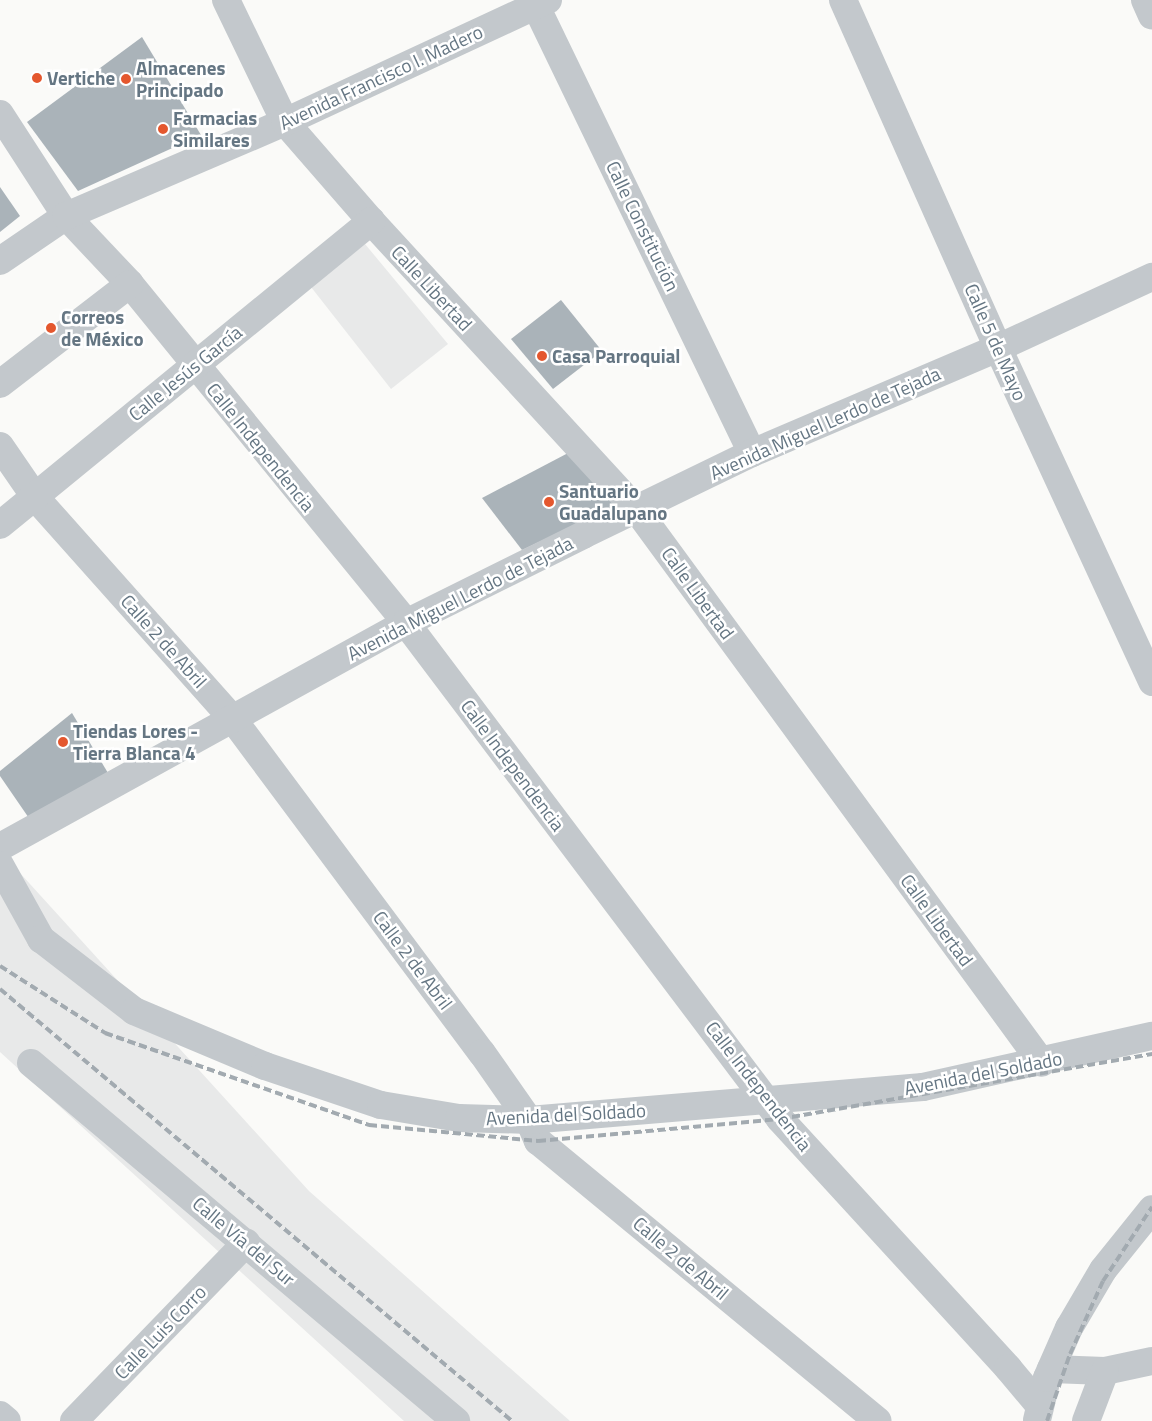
<!DOCTYPE html>
<html>
<head>
<meta charset="utf-8">
<style>
	body { margin:0 }
	#map { position:relative; width:1152px; height:1421px; overflow:hidden; background:#fafaf8; font-family:"Titillium Web",sans-serif }
	div>[style] { position:absolute }
	.built>* { inset:0; background:#e8e9e9 }
	.building>* { inset:0; background:#aab3b9 }
	.minor>* { height:28px; margin:-14px; padding:0 14px; transform-origin:14px; border-radius:14px; background:#c3c8cc }
	.rail>* { height:4px; margin-top:-2px; transform-origin:0; background:repeating-linear-gradient(90deg,#a2aab0 0 8px,transparent 0 12px) }
	.dots>* { width:14px; height:14px; translate:-50% -50%; box-sizing:border-box; border:2px solid #fff; border-radius:50% }
	span { translate:-50% -50%; white-space:nowrap; text-align:center; line-height:1.15; -webkit-text-stroke:5px #fff; paint-order:stroke }
	.poi-label { font-size:19px; color:#657683; font-weight:700 }
	.left { translate:0 -50%; text-align:left }
	.street-label { font-size:19px; color:#657683 }
</style>
</head>
<body>
<div id="map">
	<div class="built">
		<div style="clip-path:polygon(365px 244px,448px 344px,391px 389px,311px 287px)"></div>
		<div style="clip-path:polygon(0 851px,309px 1191px,570px 1421px,404px 1421px,0 1052px)"></div>
	</div>
	<div class="building">
		<div style="clip-path:polygon(142px 37px,201px 135px,78px 191px,27px 122px)"></div>
		<div style="clip-path:polygon(0 187px,20px 216px,0 232px)"></div>
		<div style="clip-path:polygon(561px 300px,602px 351px,553px 389px,511px 339px)"></div>
		<div style="clip-path:polygon(570px 452px,616px 506px,522px 550px,482px 498px)"></div>
		<div style="clip-path:polygon(72px 713px,111px 778px,33px 824px,0 776px,0 771px)"></div>
	</div>
	<div class="minor">
		<div style="left:226px;top:0;width:136px;rotate:64.2deg"></div>
		<div style="left:285px;top:122px;width:131px;rotate:49deg"></div>
		<div style="left:371px;top:221px;width:393px;rotate:47.4deg"></div>
		<div style="left:637px;top:510px;width:685px;rotate:53.78deg"></div>
		<div style="left:533px;top:0;width:503px;rotate:64.2deg"></div>
		<div style="left:843px;top:0;width:381px;rotate:66deg"></div>
		<div style="left:998px;top:348px;width:368px;rotate:65.2deg"></div>
		<div style="left:1145px;top:0;width:17px;rotate:66deg"></div>
		<div style="left:0;top:114px;width:121px;rotate:57.1deg"></div>
		<div style="left:66px;top:216px;width:93px;rotate:46.7deg"></div>
		<div style="left:130px;top:284px;width:437px;rotate:50.8deg"></div>
		<div style="left:406px;top:623px;width:621px;rotate:52.98deg"></div>
		<div style="left:780px;top:1119px;width:338px;rotate:47.5deg"></div>
		<div style="left:1008px;top:1368px;width:48px;rotate:50deg"></div>
		<div style="left:0;top:261px;width:80px;rotate:-34.3deg"></div>
		<div style="left:66px;top:216px;width:238px;rotate:-23.2deg"></div>
		<div style="left:285px;top:122px;width:290px;rotate:-24.9deg"></div>
		<div style="left:0;top:384px;width:164px;rotate:-37.6deg"></div>
		<div style="left:0;top:446px;width:62px;rotate:55.5deg"></div>
		<div style="left:35px;top:497px;width:296px;rotate:48.3deg"></div>
		<div style="left:232px;top:718px;width:418px;rotate:53.3deg"></div>
		<div style="left:482px;top:1053px;width:82px;rotate:55deg"></div>
		<div style="left:529px;top:1120px;width:23px;rotate:67deg"></div>
		<div style="left:538px;top:1141px;width:440px;rotate:39.5deg"></div>
		<div style="left:0;top:525px;width:480px;rotate:-39.3deg"></div>
		<div style="left:0;top:847px;width:464px;rotate:-28.9deg"></div>
		<div style="left:406px;top:623px;width:198px;rotate:-26.4deg"></div>
		<div style="left:583px;top:535px;width:188px;rotate:-25.9deg"></div>
		<div style="left:752px;top:453px;width:267px;rotate:-23.1deg"></div>
		<div style="left:998px;top:348px;width:170px;rotate:-24.8deg"></div>
		<div style="left:0;top:865px;width:85px;rotate:61deg"></div>
		<div style="left:41px;top:939px;width:118px;rotate:37.7deg"></div>
		<div style="left:134px;top:1011px;width:142px;rotate:22.8deg"></div>
		<div style="left:265px;top:1066px;width:122px;rotate:18.6deg"></div>
		<div style="left:381px;top:1105px;width:79px;rotate:9.5deg"></div>
		<div style="left:459px;top:1118px;width:70px;rotate:1.6deg"></div>
		<div style="left:529px;top:1120px;width:395px;rotate:-4.8deg"></div>
		<div style="left:923px;top:1087px;width:235px;rotate:-12.6deg"></div>
		<div style="left:31px;top:1063px;width:556px;rotate:40.11deg"></div>
		<div style="left:1051px;top:1369px;width:54px;rotate:2.1deg"></div>
		<div style="left:1105px;top:1371px;width:48px;rotate:-12deg"></div>
		<div style="left:0;top:1415px;width:9px;rotate:41deg"></div>
		<div style="left:1037px;top:1420px;width:43px;rotate:-76.6deg"></div>
		<div style="left:1047px;top:1378px;width:55px;rotate:-66.3deg"></div>
		<div style="left:1069px;top:1328px;width:67px;rotate:-59.6deg"></div>
		<div style="left:1103px;top:1270px;width:78px;rotate:-51.2deg"></div>
		<div style="left:74px;top:1421px;width:248px;rotate:-46deg"></div>
		<div style="left:1086px;top:1421px;width:53px;rotate:-69.2deg"></div>
	</div>
	<div class="rail">
		<div style="left:0;top:966px;width:125px;rotate:32.5deg"></div>
		<div style="left:105px;top:1033px;width:280px;rotate:19.2deg"></div>
		<div style="left:369px;top:1125px;width:170px;rotate:5.4deg"></div>
		<div style="left:538px;top:1141px;width:243px;rotate:-5.2deg"></div>
		<div style="left:780px;top:1119px;width:378px;rotate:-9.9deg"></div>
		<div style="left:0;top:989px;width:670px;rotate:40.16deg"></div>
		<div style="left:1047px;top:1421px;width:71px;rotate:-71.1deg"></div>
		<div style="left:1070px;top:1354px;width:80px;rotate:-65.7deg"></div>
		<div style="left:1103px;top:1281px;width:89px;rotate:-56.5deg"></div>
	</div>
	<div class="dots">
		<div style="left:37px;top:78px;background:#e4572e"></div>
		<div style="left:126px;top:79px;background:#e4572e"></div>
		<div style="left:163px;top:129px;background:#e4572e"></div>
		<div style="left:51px;top:328px;background:#e4572e"></div>
		<div style="left:542px;top:356px;background:#e4572e"></div>
		<div style="left:549px;top:502px;background:#e4572e"></div>
		<div style="left:63px;top:742px;background:#e4572e"></div>
	</div>
	<div class="poi-label">
		<span class="left" style="left:136px;top:79px">Almacenes<br>Principado</span>
		<span class="left" style="left:47px;top:78px">Vertiche</span>
		<span class="left" style="left:173px;top:129px">Farmacias<br>Similares</span>
		<span class="left" style="left:61px;top:328px">Correos<br>de México</span>
		<span class="left" style="left:552px;top:356px">Casa Parroquial</span>
		<span class="left" style="left:559px;top:502px">Santuario<br>Guadalupano</span>
		<span class="left" style="left:73px;top:742px">Tiendas Lores -<br>Tierra Blanca 4</span>
	</div>
	<div class="street-label">
		<span style="left:381px;top:77px;rotate:-25deg">Avenida Francisco I. Madero</span>
		<span style="left:643px;top:226px;rotate:64deg">Calle Constitución</span>
		<span style="left:432px;top:288px;rotate:47deg">Calle Libertad</span>
		<span style="left:996px;top:342px;rotate:66deg">Calle 5 de Mayo</span>
		<span style="left:185px;top:373px;rotate:-39deg">Calle Jesús García</span>
		<span style="left:825px;top:423px;rotate:-24deg">Avenida Miguel Lerdo de Tejada</span>
		<span style="left:261px;top:447px;rotate:51deg">Calle Independencia</span>
		<span style="left:698px;top:593px;rotate:54deg">Calle Libertad</span>
		<span style="left:460px;top:598px;rotate:-27deg">Avenida Miguel Lerdo de Tejada</span>
		<span style="left:164px;top:641px;rotate:48deg">Calle 2 de Abril</span>
		<span style="left:513px;top:765px;rotate:53deg">Calle Independencia</span>
		<span style="left:937px;top:920px;rotate:54deg">Calle Libertad</span>
		<span style="left:413px;top:960px;rotate:53deg">Calle 2 de Abril</span>
		<span style="left:983px;top:1073px;rotate:-11deg">Avenida del Soldado</span>
		<span style="left:759px;top:1086px;rotate:52deg">Calle Independencia</span>
		<span style="left:566px;top:1114px;rotate:-3deg">Avenida del Soldado</span>
		<span style="left:244px;top:1241px;rotate:40deg">Calle Vía del Sur</span>
		<span style="left:681px;top:1258px;rotate:40deg">Calle 2 de Abril</span>
		<span style="left:160px;top:1332px;rotate:-46deg">Calle Luis Corro</span>
	</div>
</div>
</body>
</html>
